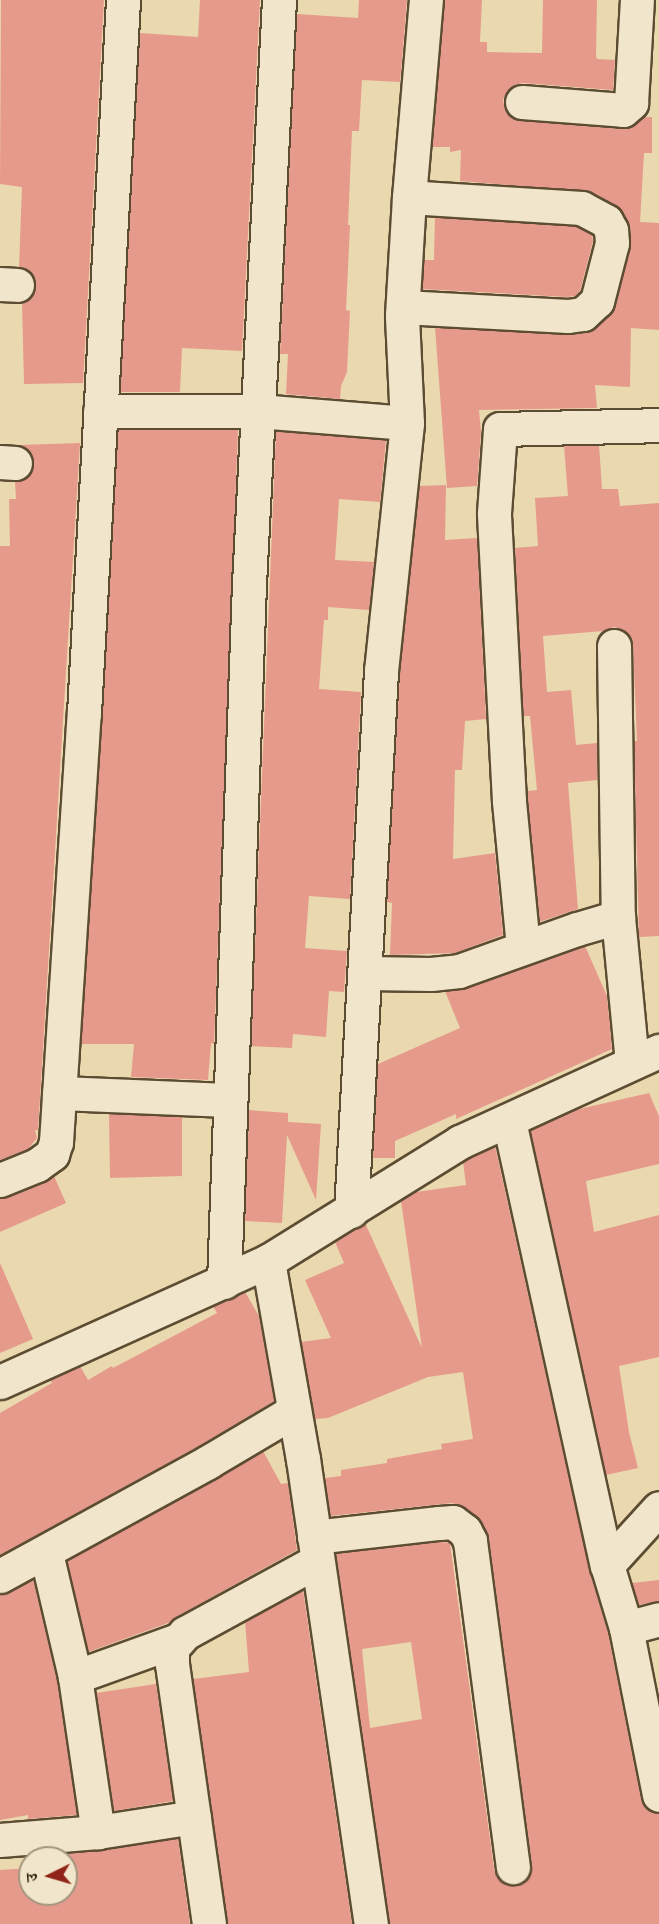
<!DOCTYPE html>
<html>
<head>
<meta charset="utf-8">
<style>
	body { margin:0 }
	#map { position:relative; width:659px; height:1924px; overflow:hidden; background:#ead8af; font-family:"Libre Bodoni","Noto Serif Devanagari",serif }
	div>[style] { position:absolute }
	.building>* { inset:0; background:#e69a8c }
	.roads { filter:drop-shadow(2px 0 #5c4c32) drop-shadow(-2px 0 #5c4c32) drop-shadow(0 2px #5c4c32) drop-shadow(0 -2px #5c4c32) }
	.minor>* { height:33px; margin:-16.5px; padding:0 16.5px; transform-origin:16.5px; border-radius:16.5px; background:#f1e6cb }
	span { translate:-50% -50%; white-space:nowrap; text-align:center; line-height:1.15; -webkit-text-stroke:5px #f1e6cb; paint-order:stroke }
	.north { position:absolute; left:18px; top:1846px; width:60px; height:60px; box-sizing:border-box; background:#f1e6cb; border:2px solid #a3967d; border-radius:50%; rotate:265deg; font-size:16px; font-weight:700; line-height:24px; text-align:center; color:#2d1e09 }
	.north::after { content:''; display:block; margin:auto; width:21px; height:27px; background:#8f2418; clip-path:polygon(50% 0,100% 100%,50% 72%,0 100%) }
</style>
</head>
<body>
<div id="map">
	<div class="building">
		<div style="clip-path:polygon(1px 0,104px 0,83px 383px,24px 384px,22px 303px,32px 296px,36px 286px,33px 276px,28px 270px,19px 267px,22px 187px,0 184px)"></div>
		<div style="clip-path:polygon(200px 0,260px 0,242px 351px,182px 348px,180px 392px,120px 392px,140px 33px,198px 37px)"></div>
		<div style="clip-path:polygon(359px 0,407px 0,400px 82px,362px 80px,359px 131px,352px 131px,348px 225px,350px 225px,346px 310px,350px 311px,347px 372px,341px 386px,340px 399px,286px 394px,288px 354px,280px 354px,297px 14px,358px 18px)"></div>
		<div style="clip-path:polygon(444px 0,482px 0,480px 42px,487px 42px,487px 52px,542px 53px,543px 0,597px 0,596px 56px,597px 59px,615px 60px,613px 90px,523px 83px,514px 85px,507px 91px,503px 100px,505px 110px,511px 117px,521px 121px,622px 129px,629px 128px,643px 117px,652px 117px,652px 153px,644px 153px,640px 222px,659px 223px,659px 330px,631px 328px,630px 387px,595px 385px,597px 408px,479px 410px,481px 432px,477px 486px,447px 488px,435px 327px,567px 335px,586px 332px,596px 328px,615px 306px,631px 242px,630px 228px,622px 211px,591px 192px,460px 181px,461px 150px,450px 152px,450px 147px,432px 147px)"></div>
		<div style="clip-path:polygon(435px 217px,577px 226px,592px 235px,593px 241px,580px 291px,575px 296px,567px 297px,422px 289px,424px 260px,434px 260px)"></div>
		<div style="clip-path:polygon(118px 430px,238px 430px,214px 1044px,211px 1043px,208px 1080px,131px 1077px,134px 1044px,81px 1044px)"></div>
		<div style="clip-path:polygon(276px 431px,386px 440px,380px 502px,339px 499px,335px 560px,374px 562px,369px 610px,328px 607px,328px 620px,324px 620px,319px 689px,361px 692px,350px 899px,309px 896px,305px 948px,347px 951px,344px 992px,329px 991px,326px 1037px,293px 1034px,292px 1048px,251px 1046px)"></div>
		<div style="clip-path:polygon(80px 443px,38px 1130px,35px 1130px,37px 1138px,28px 1149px,0 1160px,0 546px,10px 546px,9px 499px,16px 499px,15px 481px,30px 474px,34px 465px,32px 454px,18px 445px)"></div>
		<div style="clip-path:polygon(599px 445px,602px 489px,618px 489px,620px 506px,659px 503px,659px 936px,639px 937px,634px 741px,637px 741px,633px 646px,630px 636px,624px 630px,614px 627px,603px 631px,543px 636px,547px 692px,571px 690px,576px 745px,597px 743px,597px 780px,568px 783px,578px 909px,539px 922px,527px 791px,537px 790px,530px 716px,523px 716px,515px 548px,538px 546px,535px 498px,568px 496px,564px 446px)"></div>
		<div style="clip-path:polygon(446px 485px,445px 540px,477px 538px,486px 719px,465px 721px,462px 770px,455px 770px,453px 859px,495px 853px,503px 935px,455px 953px,390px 955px,392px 903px,387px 902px,400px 672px,419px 486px)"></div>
		<div style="clip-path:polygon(585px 946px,607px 996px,612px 1049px,456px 1119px,456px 1114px,395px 1141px,395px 1158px,373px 1158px,378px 1064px,460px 1028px,445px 991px,465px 989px)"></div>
		<div style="clip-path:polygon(649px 1093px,659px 1116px,659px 1164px,586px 1181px,594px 1232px,659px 1215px,659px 1357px,619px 1366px,629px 1432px,638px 1468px,606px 1475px,530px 1130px,575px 1110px)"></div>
		<div style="clip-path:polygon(249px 1110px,288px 1113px,288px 1122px,321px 1124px,316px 1200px,287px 1135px,282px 1223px,245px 1221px)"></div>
		<div style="clip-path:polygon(109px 1114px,182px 1117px,182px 1176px,110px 1178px)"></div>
		<div style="clip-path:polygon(evenodd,495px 1146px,589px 1569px,608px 1633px,641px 1799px,645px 1808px,659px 1813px,659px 1924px,389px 1924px,336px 1553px,441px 1542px,450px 1543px,494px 1869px,498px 1878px,505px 1884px,516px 1885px,524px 1882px,530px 1875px,532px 1865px,489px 1539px,482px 1523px,464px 1507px,452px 1503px,330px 1516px,325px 1478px,341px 1476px,341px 1470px,387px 1463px,387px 1459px,442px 1449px,441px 1444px,473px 1439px,463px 1372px,428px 1377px,328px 1418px,315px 1419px,301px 1342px,331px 1338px,305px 1280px,344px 1263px,335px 1242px,365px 1223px,422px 1348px,401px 1201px,416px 1192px,466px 1185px,463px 1162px,495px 1146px,411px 1642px,422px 1719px,370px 1728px,362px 1649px,411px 1642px)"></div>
		<div style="clip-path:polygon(54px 1176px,66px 1203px,0 1232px,0 1198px,44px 1182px)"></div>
		<div style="clip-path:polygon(0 1263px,33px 1339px,0 1353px)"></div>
		<div style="clip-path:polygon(245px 1292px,259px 1316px,274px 1401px,199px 1446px,0 1555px,0 1413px,52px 1383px,50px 1380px,80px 1366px,88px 1380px,112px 1366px,113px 1368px,217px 1313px,213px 1306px)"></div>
		<div style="clip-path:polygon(263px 1451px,281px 1484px,288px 1483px,297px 1550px,176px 1617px,168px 1623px,88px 1652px,67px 1561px)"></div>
		<div style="clip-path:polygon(33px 1579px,57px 1681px,77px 1815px,28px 1819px,28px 1815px,0 1820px,0 1595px)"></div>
		<div style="clip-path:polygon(659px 1580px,659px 1601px,639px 1605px,632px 1583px)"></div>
		<div style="clip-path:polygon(303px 1590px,352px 1924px,227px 1924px,193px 1679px,249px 1672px,245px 1621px)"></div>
		<div style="clip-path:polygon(156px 1684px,173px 1801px,114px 1811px,96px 1693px)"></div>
		<div style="clip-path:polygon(178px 1838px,190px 1924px,0 1924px,0 1870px,30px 1868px,30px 1894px,66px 1894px,66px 1858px,31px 1856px,101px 1851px)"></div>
	</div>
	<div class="roads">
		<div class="minor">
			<div style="left:522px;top:102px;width:101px;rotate:4.5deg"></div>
			<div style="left:623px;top:110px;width:11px;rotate:-41deg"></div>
			<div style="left:631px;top:103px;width:103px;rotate:-86.7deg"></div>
			<div style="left:0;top:284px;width:17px;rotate:3deg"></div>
			<div style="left:403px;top:307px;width:165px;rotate:3.1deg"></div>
			<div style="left:568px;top:316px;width:15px;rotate:-8deg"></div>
			<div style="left:583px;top:314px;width:19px;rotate:-43deg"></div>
			<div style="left:597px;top:301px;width:60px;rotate:-75.5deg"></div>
			<div style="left:612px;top:243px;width:13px;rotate:-94deg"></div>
			<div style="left:611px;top:230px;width:10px;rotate:-119deg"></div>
			<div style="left:606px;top:221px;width:27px;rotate:-152deg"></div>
			<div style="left:582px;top:208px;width:173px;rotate:-176.4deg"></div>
			<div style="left:100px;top:411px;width:158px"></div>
			<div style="left:258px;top:411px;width:149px;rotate:4.6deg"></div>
			<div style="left:0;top:462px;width:15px;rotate:4deg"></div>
			<div style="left:614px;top:646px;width:271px;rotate:89.2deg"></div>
			<div style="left:618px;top:917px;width:146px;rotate:84.5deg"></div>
			<div style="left:523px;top:947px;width:147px;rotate:-95.5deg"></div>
			<div style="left:509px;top:801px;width:288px;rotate:-93deg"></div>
			<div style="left:494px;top:513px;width:84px;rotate:-85.9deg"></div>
			<div style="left:500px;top:429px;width:159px;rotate:-1.4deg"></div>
			<div style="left:366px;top:973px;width:65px;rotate:0.9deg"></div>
			<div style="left:431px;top:974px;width:28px;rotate:-6deg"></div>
			<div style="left:459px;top:971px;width:125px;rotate:-19.6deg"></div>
			<div style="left:577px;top:929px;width:43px;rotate:-16.3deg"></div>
			<div style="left:59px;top:1093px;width:170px;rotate:2.4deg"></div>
			<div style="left:509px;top:1121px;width:455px;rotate:77.6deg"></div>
			<div style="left:607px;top:1565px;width:66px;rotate:73.2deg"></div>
			<div style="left:626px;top:1628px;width:170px;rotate:78.8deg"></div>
			<div style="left:0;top:1180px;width:40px;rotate:-22deg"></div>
			<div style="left:37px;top:1165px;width:19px;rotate:-36deg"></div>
			<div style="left:52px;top:1154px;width:13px;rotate:-72deg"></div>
			<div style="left:56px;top:1142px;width:430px;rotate:-86.3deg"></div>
			<div style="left:84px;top:713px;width:714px;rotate:-86.87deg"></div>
			<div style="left:351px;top:1211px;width:541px;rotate:-86.82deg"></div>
			<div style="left:381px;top:671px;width:249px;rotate:-84deg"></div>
			<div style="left:407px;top:423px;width:108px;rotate:-92.7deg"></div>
			<div style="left:402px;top:315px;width:118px;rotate:-86.6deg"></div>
			<div style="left:409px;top:197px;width:198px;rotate:-85.1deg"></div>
			<div style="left:268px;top:1261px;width:201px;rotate:80deg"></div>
			<div style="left:303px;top:1459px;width:470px;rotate:81.7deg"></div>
			<div style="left:224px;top:1282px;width:698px;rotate:-87.95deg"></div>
			<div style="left:249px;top:584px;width:585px;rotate:-87.06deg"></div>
			<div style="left:0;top:1382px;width:294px;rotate:-24.3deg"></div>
			<div style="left:268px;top:1261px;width:226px;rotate:-31.8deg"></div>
			<div style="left:460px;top:1142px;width:219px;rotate:-24.6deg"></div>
			<div style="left:314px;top:1537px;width:126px;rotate:-6.4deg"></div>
			<div style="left:439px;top:1523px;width:14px;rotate:-4deg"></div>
			<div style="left:453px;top:1522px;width:15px;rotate:37deg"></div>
			<div style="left:465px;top:1531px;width:11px;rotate:63deg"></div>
			<div style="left:470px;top:1541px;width:329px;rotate:82.5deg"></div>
			<div style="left:46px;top:1553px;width:127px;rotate:76.8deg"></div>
			<div style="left:75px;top:1677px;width:157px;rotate:81.6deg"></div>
			<div style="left:607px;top:1565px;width:77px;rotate:-47.6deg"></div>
			<div style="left:0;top:1576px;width:237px;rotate:-28.7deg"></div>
			<div style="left:208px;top:1462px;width:100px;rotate:-30.7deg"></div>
			<div style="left:626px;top:1628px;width:34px;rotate:-15deg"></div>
			<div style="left:75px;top:1677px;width:106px;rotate:-19.8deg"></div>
			<div style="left:0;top:1840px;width:98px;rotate:-4.7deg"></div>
			<div style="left:98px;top:1832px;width:97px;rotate:-8.9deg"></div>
			<div style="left:209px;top:1924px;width:263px;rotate:-98.1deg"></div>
			<div style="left:172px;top:1664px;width:16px;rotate:-90deg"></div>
			<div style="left:172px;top:1648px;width:20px;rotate:-49deg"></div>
			<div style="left:185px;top:1633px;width:150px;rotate:-28.6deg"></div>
		</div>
	</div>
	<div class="north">उ</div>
</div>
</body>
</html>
